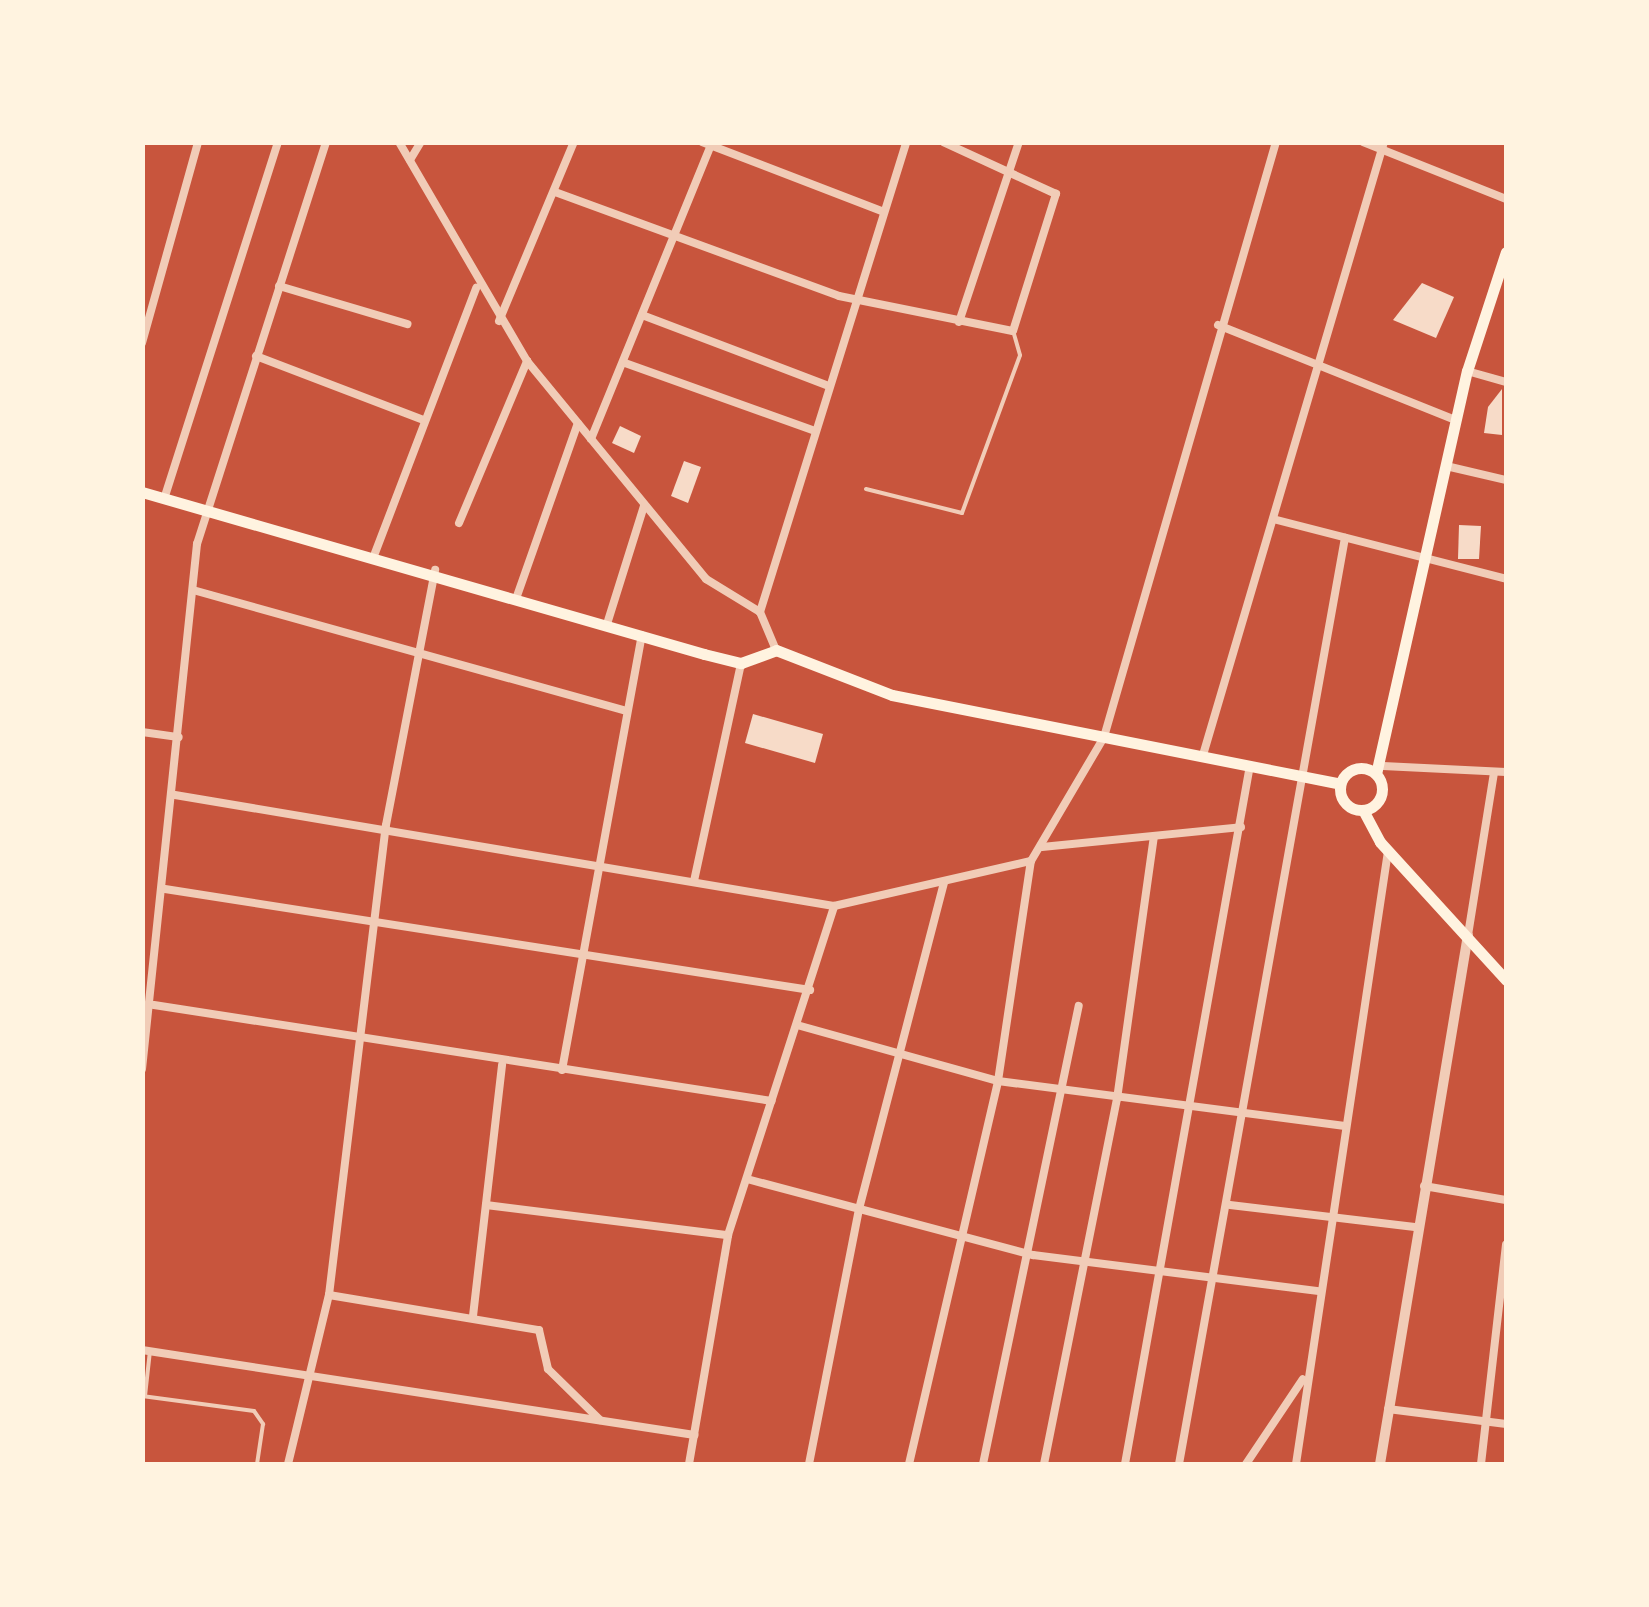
<!DOCTYPE html>
<html>
<head>
<meta charset="utf-8">
<style>
	body { margin:0 }
	#map { position:relative; width:1649px; height:1607px; overflow:hidden; background:#c8553d; font-family:"Work Sans",sans-serif }
	div>[style] { position:absolute }
	.building>* { inset:0; background:#f7dbc8 }
	.service>* { height:4px; margin:-2px; padding:0 2px; transform-origin:2px; border-radius:2px; background:#f1ccb7 }
	.minor>* { height:8px; margin:-4px; padding:0 4px; transform-origin:4px; border-radius:4px; background:#f1ccb7 }
	.tertiary>* { height:10px; margin:-5px; padding:0 5px; transform-origin:5px; border-radius:5px; background:#f1ccb7 }
	.secondary>* { height:11px; margin:-5.5px; padding:0 5.5px; transform-origin:5.5px; border-radius:5.5px; background:#fff3e0 }
	.secondary>.ring { margin:-5.5px; padding:0; box-sizing:content-box; background:none; border:11px solid #fff3e0; border-radius:50% }
	span { translate:-50% -50%; white-space:nowrap; text-align:center; line-height:1.15; -webkit-text-stroke:9px #fff3e0; paint-order:stroke }
	.frame { position:absolute; inset:0; border:145px solid #fff3e0; pointer-events:none }
</style>
</head>
<body>
<div id="map">
	<div class="building">
		<div style="clip-path:polygon(1422px 283px,1454px 297px,1436px 338px,1393px 320px)"></div>
		<div style="clip-path:polygon(1502px 389px,1502px 435px,1484px 433px,1488px 407px)"></div>
		<div style="clip-path:polygon(620px 426px,641px 436px,634px 453px,612px 443px)"></div>
		<div style="clip-path:polygon(684px 461px,701px 467px,688px 503px,671px 496px)"></div>
		<div style="clip-path:polygon(1459px 525px,1481px 526px,1479px 559px,1458px 559px)"></div>
		<div style="clip-path:polygon(753px 714px,823px 734px,815px 763px,745px 743px)"></div>
	</div>
	<div class="service">
		<div style="left:866px;top:489px;width:99px;rotate:14deg"></div>
		<div style="left:962px;top:513px;width:168px;rotate:-69.8deg"></div>
		<div style="left:1020px;top:355px;width:25px;rotate:-106deg"></div>
		<div style="left:142px;top:1396px;width:113px;rotate:7.6deg"></div>
		<div style="left:254px;top:1411px;width:16px;rotate:55deg"></div>
		<div style="left:263px;top:1424px;width:40px;rotate:98.5deg"></div>
		<div style="left:145px;top:1396px;width:45px;rotate:-83.7deg"></div>
	</div>
	<div class="minor">
		<div style="left:399px;top:142px;width:254px;rotate:59.7deg"></div>
		<div style="left:527px;top:361px;width:282px;rotate:50.6deg"></div>
		<div style="left:706px;top:579px;width:63px;rotate:31.4deg"></div>
		<div style="left:760px;top:612px;width:41px;rotate:67.2deg"></div>
		<div style="left:702px;top:142px;width:193px;rotate:21deg"></div>
		<div style="left:1363px;top:142px;width:154px;rotate:21.7deg"></div>
		<div style="left:410px;top:160px;width:21px;rotate:-59deg"></div>
		<div style="left:555px;top:192px;width:302px;rotate:20.1deg"></div>
		<div style="left:839px;top:296px;width:177px;rotate:11.4deg"></div>
		<div style="left:1013px;top:331px;width:144px;rotate:-72.6deg"></div>
		<div style="left:1056px;top:194px;width:124px;rotate:-155.3deg"></div>
		<div style="left:279px;top:286px;width:134px;rotate:16.5deg"></div>
		<div style="left:642px;top:315px;width:197px;rotate:20.8deg"></div>
		<div style="left:499px;top:321px;width:194px;rotate:-67.3deg"></div>
		<div style="left:959px;top:322px;width:190px;rotate:-71.6deg"></div>
		<div style="left:1218px;top:325px;width:255px;rotate:21.8deg"></div>
		<div style="left:142px;top:343px;width:209px;rotate:-74.4deg"></div>
		<div style="left:256px;top:356px;width:180px;rotate:20.9deg"></div>
		<div style="left:625px;top:363px;width:199px;rotate:19.7deg"></div>
		<div style="left:1467px;top:371px;width:41px;rotate:15.8deg"></div>
		<div style="left:591px;top:439px;width:321px;rotate:-67.8deg"></div>
		<div style="left:1446px;top:466px;width:62px;rotate:13.1deg"></div>
		<div style="left:165px;top:496px;width:372px;rotate:-72.3deg"></div>
		<div style="left:1273px;top:519px;width:241px;rotate:14.4deg"></div>
		<div style="left:459px;top:523px;width:176px;rotate:-67.2deg"></div>
		<div style="left:375px;top:553px;width:284px;rotate:-69.1deg"></div>
		<div style="left:193px;top:590px;width:447px;rotate:15.6deg"></div>
		<div style="left:517px;top:596px;width:183px;rotate:-70.6deg"></div>
		<div style="left:760px;top:612px;width:492px;rotate:-72.7deg"></div>
		<div style="left:607px;top:624px;width:124px;rotate:-72.6deg"></div>
		<div style="left:142px;top:732px;width:37px;rotate:8deg"></div>
		<div style="left:1203px;top:755px;width:639px;rotate:-73.55deg"></div>
		<div style="left:1383px;top:766px;width:123px;rotate:2.8deg"></div>
		<div style="left:175px;top:795px;width:668px;rotate:9.56deg"></div>
		<div style="left:834px;top:906px;width:202px;rotate:-12.9deg"></div>
		<div style="left:1042px;top:847px;width:200px;rotate:-5.7deg"></div>
		<div style="left:694px;top:881px;width:223px;rotate:-77.8deg"></div>
		<div style="left:165px;top:889px;width:653px;rotate:8.9deg"></div>
		<div style="left:1468px;top:935px;width:165px;rotate:-80.9deg"></div>
		<div style="left:154px;top:1005px;width:625px;rotate:8.83deg"></div>
		<div style="left:797px;top:1025px;width:209px;rotate:15.6deg"></div>
		<div style="left:998px;top:1081px;width:348px;rotate:7.4deg"></div>
		<div style="left:142px;top:1069px;width:528px;rotate:-84.02deg"></div>
		<div style="left:197px;top:544px;width:422px;rotate:-72.2deg"></div>
		<div style="left:562px;top:1070px;width:442px;rotate:-79.6deg"></div>
		<div style="left:747px;top:1179px;width:296px;rotate:14.9deg"></div>
		<div style="left:1033px;top:1255px;width:288px;rotate:7.2deg"></div>
		<div style="left:1424px;top:1186px;width:83px;rotate:9.7deg"></div>
		<div style="left:486px;top:1205px;width:244px;rotate:7.1deg"></div>
		<div style="left:1230px;top:1205px;width:186px;rotate:6.8deg"></div>
		<div style="left:329px;top:1295px;width:213px;rotate:9.5deg"></div>
		<div style="left:539px;top:1330px;width:40px;rotate:77deg"></div>
		<div style="left:548px;top:1369px;width:73px;rotate:44.4deg"></div>
		<div style="left:473px;top:1316px;width:253px;rotate:-83.4deg"></div>
		<div style="left:142px;top:1350px;width:559px;rotate:8.75deg"></div>
		<div style="left:1388px;top:1409px;width:119px;rotate:7.2deg"></div>
		<div style="left:288px;top:1464px;width:174px;rotate:-76.4deg"></div>
		<div style="left:329px;top:1295px;width:473px;rotate:-83.1deg"></div>
		<div style="left:386px;top:825px;width:260px;rotate:-79.1deg"></div>
		<div style="left:689px;top:1464px;width:232px;rotate:-80.3deg"></div>
		<div style="left:728px;top:1235px;width:346px;rotate:-72.1deg"></div>
		<div style="left:809px;top:1464px;width:260px;rotate:-78.9deg"></div>
		<div style="left:859px;top:1209px;width:337px;rotate:-75.4deg"></div>
		<div style="left:909px;top:1464px;width:393px;rotate:-76.9deg"></div>
		<div style="left:998px;top:1081px;width:222px;rotate:-81.5deg"></div>
		<div style="left:1031px;top:861px;width:144px;rotate:-59.5deg"></div>
		<div style="left:1104px;top:737px;width:619px;rotate:-73.88deg"></div>
		<div style="left:983px;top:1464px;width:468px;rotate:-78.2deg"></div>
		<div style="left:1044px;top:1464px;width:372px;rotate:-78.7deg"></div>
		<div style="left:1117px;top:1099px;width:265px;rotate:-82deg"></div>
		<div style="left:1125px;top:1464px;width:710px;rotate:-79.86deg"></div>
		<div style="left:1179px;top:1464px;width:941px;rotate:-79.84deg"></div>
		<div style="left:1246px;top:1464px;width:102px;rotate:-56.2deg"></div>
		<div style="left:1296px;top:1464px;width:620px;rotate:-81.46deg"></div>
		<div style="left:1481px;top:1464px;width:221px;rotate:-83.5deg"></div>
	</div>
	<div class="tertiary">
		<div style="left:1380px;top:1464px;width:536px;rotate:-80.56deg"></div>
	</div>
	<div class="secondary">
		<div style="left:142px;top:492px;width:585px;rotate:16.08deg"></div>
		<div style="left:704px;top:654px;width:38px;rotate:14deg"></div>
		<div style="left:741px;top:663px;width:37px;rotate:-20deg"></div>
		<div style="left:776px;top:650px;width:124px;rotate:21.2deg"></div>
		<div style="left:892px;top:695px;width:457px;rotate:11.2deg"></div>
		<div class="ring" style="left:1340px;top:768px;width:31px;height:31px"></div>
		<div style="left:1376px;top:774px;width:413px;rotate:-77.3deg"></div>
		<div style="left:1467px;top:371px;width:125px;rotate:-71.9deg"></div>
		<div style="left:1363px;top:810px;width:36px;rotate:62deg"></div>
		<div style="left:1380px;top:842px;width:187px;rotate:47.6deg"></div>
	</div>
	<div class="frame"></div>
</div>
</body>
</html>
